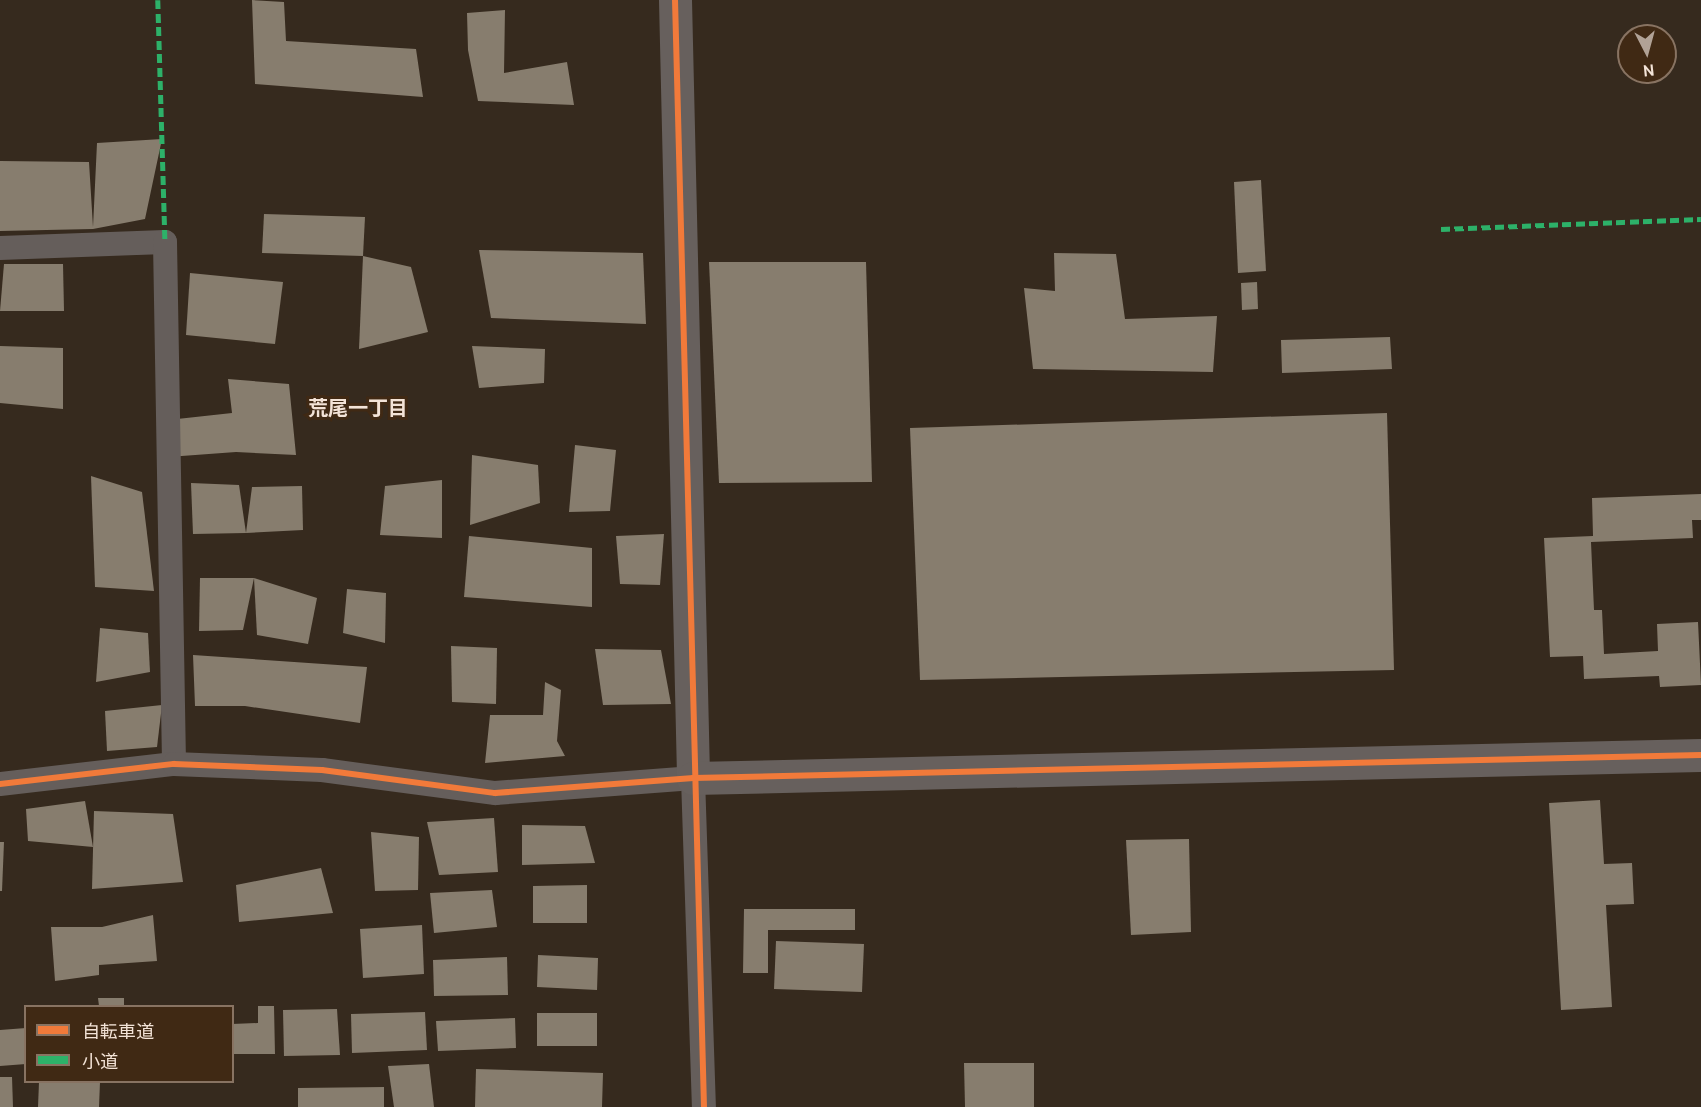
<!DOCTYPE html>
<html>
<head>
<meta charset="utf-8">
<style>
	body { margin:0 }
	#map { position:relative; width:1701px; height:1107px; overflow:hidden; background:#362a1e; font-family:Cabin,"Noto Sans JP",sans-serif }
	div>[style] { position:absolute }
	.building>* { inset:0; background:#877d6e }
	.street>* { height:24px; margin:-12px; padding:0 12px; transform-origin:12px; border-radius:12px; background:#655e5b }
	.secondary>* { height:33px; margin:-16.5px; padding:0 16.5px; transform-origin:16.5px; border-radius:16.5px; background:#67605d }
	.quiet>* { height:4.5px; margin-top:-2.25px; transform-origin:0; background:repeating-linear-gradient(90deg,#2db169 0 9px,transparent 0 13.5px) }
	.cycleway>* { height:6px; margin:-3px; padding:0 3px; transform-origin:3px; border-radius:3px; background:#f17a3a }
	span { translate:-50% -50%; white-space:nowrap; text-align:center; line-height:1.15; -webkit-text-stroke:6px #402914; paint-order:stroke }
	.neighbourhood-label { font-size:20px; color:#f3e3d7; font-weight:700 }
	.legend { position:absolute; left:24px; top:1005px; width:210px; height:78px; box-sizing:border-box; background:#402914; border:2px solid #887362; margin:0; padding:8px 10px; list-style:none; font-size:18px; color:#f3e3d7 }
	.legend li { display:flex; align-items:center; gap:12px; height:30px }
	.legend b { width:30px; border:2px solid #887362 }
	.north { position:absolute; left:1617px; top:24px; width:60px; height:60px; box-sizing:border-box; background:#402914; border:2px solid #887362; border-radius:50%; rotate:174deg; font-size:16px; font-weight:700; line-height:24px; text-align:center; color:#f3e3d7 }
	.north::after { content:''; display:block; margin:auto; width:21px; height:27px; background:#b1a296; clip-path:polygon(50% 0,100% 100%,50% 72%,0 100%) }
</style>
</head>
<body>
<div id="map">
	<div class="building">
		<div style="clip-path:polygon(252px 0,284px 2px,286px 41px,416px 49px,423px 97px,255px 84px)"></div>
		<div style="clip-path:polygon(505px 10px,504px 73px,567px 62px,574px 105px,478px 101px,468px 50px,467px 13px)"></div>
		<div style="clip-path:polygon(162px 139px,145px 219px,93px 229px,0 231px,0 161px,89px 162px,93px 227px,97px 143px)"></div>
		<div style="clip-path:polygon(1261px 180px,1266px 271px,1238px 273px,1234px 182px)"></div>
		<div style="clip-path:polygon(264px 214px,365px 217px,363px 256px,262px 253px)"></div>
		<div style="clip-path:polygon(479px 250px,643px 253px,646px 324px,491px 318px)"></div>
		<div style="clip-path:polygon(1054px 253px,1116px 254px,1125px 319px,1217px 316px,1213px 372px,1033px 369px,1024px 288px,1055px 291px)"></div>
		<div style="clip-path:polygon(363px 256px,411px 267px,428px 332px,359px 349px)"></div>
		<div style="clip-path:polygon(709px 262px,866px 262px,872px 482px,719px 483px)"></div>
		<div style="clip-path:polygon(4px 264px,63px 264px,64px 311px,0 311px)"></div>
		<div style="clip-path:polygon(190px 273px,283px 282px,275px 344px,186px 335px)"></div>
		<div style="clip-path:polygon(1257px 282px,1258px 309px,1242px 310px,1241px 283px)"></div>
		<div style="clip-path:polygon(1390px 337px,1392px 369px,1282px 373px,1281px 340px)"></div>
		<div style="clip-path:polygon(0 346px,63px 348px,63px 409px,0 403px)"></div>
		<div style="clip-path:polygon(472px 346px,545px 349px,544px 383px,479px 388px)"></div>
		<div style="clip-path:polygon(228px 379px,289px 384px,296px 455px,236px 452px,168px 457px,168px 420px,232px 413px)"></div>
		<div style="clip-path:polygon(1387px 413px,1394px 670px,920px 680px,910px 428px)"></div>
		<div style="clip-path:polygon(575px 445px,616px 450px,610px 511px,569px 512px)"></div>
		<div style="clip-path:polygon(472px 455px,538px 465px,540px 503px,470px 525px)"></div>
		<div style="clip-path:polygon(91px 476px,142px 492px,154px 591px,95px 587px)"></div>
		<div style="clip-path:polygon(442px 480px,442px 538px,380px 535px,385px 486px)"></div>
		<div style="clip-path:polygon(191px 483px,239px 485px,246px 533px,193px 534px)"></div>
		<div style="clip-path:polygon(302px 486px,303px 530px,246px 533px,252px 487px)"></div>
		<div style="clip-path:polygon(1701px 494px,1701px 520px,1692px 520px,1693px 538px,1591px 542px,1594px 610px,1602px 610px,1604px 654px,1658px 651px,1657px 624px,1698px 622px,1701px 685px,1660px 687px,1659px 676px,1584px 679px,1583px 656px,1550px 657px,1544px 538px,1593px 536px,1592px 498px)"></div>
		<div style="clip-path:polygon(664px 534px,660px 585px,620px 584px,616px 536px)"></div>
		<div style="clip-path:polygon(469px 536px,592px 548px,592px 607px,464px 597px)"></div>
		<div style="clip-path:polygon(200px 578px,254px 578px,243px 630px,199px 631px)"></div>
		<div style="clip-path:polygon(254px 578px,317px 598px,308px 644px,257px 635px)"></div>
		<div style="clip-path:polygon(347px 589px,386px 593px,385px 643px,343px 633px)"></div>
		<div style="clip-path:polygon(100px 628px,148px 633px,150px 672px,96px 682px)"></div>
		<div style="clip-path:polygon(451px 646px,497px 648px,496px 704px,452px 702px)"></div>
		<div style="clip-path:polygon(595px 649px,661px 650px,671px 704px,603px 705px)"></div>
		<div style="clip-path:polygon(193px 655px,367px 667px,360px 723px,245px 706px,195px 706px)"></div>
		<div style="clip-path:polygon(545px 682px,561px 690px,557px 741px,565px 756px,485px 763px,490px 715px,543px 715px)"></div>
		<div style="clip-path:polygon(162px 705px,157px 747px,107px 751px,105px 711px)"></div>
		<div style="clip-path:polygon(1600px 800px,1604px 864px,1632px 863px,1634px 904px,1606px 905px,1612px 1007px,1561px 1010px,1549px 803px)"></div>
		<div style="clip-path:polygon(85px 801px,93px 847px,28px 841px,26px 809px)"></div>
		<div style="clip-path:polygon(94px 811px,173px 814px,183px 882px,92px 889px)"></div>
		<div style="clip-path:polygon(494px 818px,498px 872px,439px 875px,427px 822px)"></div>
		<div style="clip-path:polygon(522px 825px,585px 826px,595px 863px,522px 865px)"></div>
		<div style="clip-path:polygon(371px 832px,419px 837px,418px 890px,375px 891px)"></div>
		<div style="clip-path:polygon(1189px 839px,1191px 932px,1131px 935px,1126px 840px)"></div>
		<div style="clip-path:polygon(0 842px,4px 842px,2px 891px,0 891px)"></div>
		<div style="clip-path:polygon(321px 868px,333px 913px,239px 922px,236px 885px)"></div>
		<div style="clip-path:polygon(587px 885px,587px 923px,533px 923px,533px 886px)"></div>
		<div style="clip-path:polygon(492px 890px,497px 927px,434px 933px,430px 893px)"></div>
		<div style="clip-path:polygon(744px 909px,855px 909px,855px 930px,768px 930px,768px 973px,743px 973px)"></div>
		<div style="clip-path:polygon(153px 915px,157px 961px,99px 965px,99px 975px,55px 981px,51px 927px,102px 927px)"></div>
		<div style="clip-path:polygon(422px 925px,424px 974px,363px 978px,360px 929px)"></div>
		<div style="clip-path:polygon(776px 941px,864px 944px,862px 992px,774px 989px)"></div>
		<div style="clip-path:polygon(538px 955px,598px 958px,597px 990px,537px 987px)"></div>
		<div style="clip-path:polygon(507px 957px,508px 995px,434px 996px,433px 960px)"></div>
		<div style="clip-path:polygon(98px 998px,124px 998px,124px 1006px,99px 1006px)"></div>
		<div style="clip-path:polygon(258px 1006px,274px 1006px,275px 1054px,232px 1054px,232px 1024px,258px 1023px)"></div>
		<div style="clip-path:polygon(337px 1009px,340px 1055px,284px 1056px,283px 1010px)"></div>
		<div style="clip-path:polygon(425px 1012px,427px 1050px,352px 1053px,351px 1014px)"></div>
		<div style="clip-path:polygon(537px 1013px,597px 1013px,597px 1046px,537px 1046px)"></div>
		<div style="clip-path:polygon(515px 1018px,516px 1048px,438px 1051px,436px 1021px)"></div>
		<div style="clip-path:polygon(26px 1028px,26px 1064px,0 1066px,0 1030px)"></div>
		<div style="clip-path:polygon(964px 1063px,1034px 1063px,1034px 1107px,965px 1107px)"></div>
		<div style="clip-path:polygon(429px 1064px,434px 1107px,394px 1107px,388px 1066px)"></div>
		<div style="clip-path:polygon(476px 1069px,603px 1073px,602px 1107px,475px 1107px)"></div>
		<div style="clip-path:polygon(0 1077px,12px 1077px,13px 1107px,0 1107px)"></div>
		<div style="clip-path:polygon(39px 1082px,100px 1082px,99px 1107px,38px 1107px)"></div>
		<div style="clip-path:polygon(384px 1087px,384px 1107px,298px 1107px,298px 1088px)"></div>
	</div>
	<div class="street">
		<div style="left:0;top:248px;width:165px;rotate:-2.1deg"></div>
		<div style="left:165px;top:242px;width:522px;rotate:89.01deg"></div>
		<div style="left:0;top:784px;width:175px;rotate:-6.6deg"></div>
		<div style="left:174px;top:764px;width:148px;rotate:2.3deg"></div>
		<div style="left:322px;top:770px;width:175px;rotate:7.6deg"></div>
		<div style="left:495px;top:793px;width:199px;rotate:-4.3deg"></div>
		<div style="left:693px;top:778px;width:329px;rotate:88.1deg"></div>
	</div>
	<div class="secondary">
		<div style="left:675px;top:0;width:778px;rotate:88.67deg"></div>
		<div style="left:693px;top:778px;width:1008px;rotate:-1.31deg"></div>
	</div>
	<div class="quiet">
		<div style="left:158px;top:0;width:242px;rotate:88.3deg"></div>
		<div style="left:1441px;top:229px;width:260px;rotate:-2.2deg"></div>
	</div>
	<div class="cycleway">
		<div style="left:675px;top:0;width:1107px;rotate:88.5deg"></div>
		<div style="left:0;top:784px;width:175px;rotate:-6.6deg"></div>
		<div style="left:174px;top:764px;width:148px;rotate:2.3deg"></div>
		<div style="left:322px;top:770px;width:175px;rotate:7.6deg"></div>
		<div style="left:495px;top:793px;width:199px;rotate:-4.3deg"></div>
		<div style="left:693px;top:778px;width:1008px;rotate:-1.31deg"></div>
	</div>
	<div class="neighbourhood-label">
		<span style="left:358px;top:408px">荒尾一丁目</span>
	</div>
	<ul class="legend">
	<li><b style="height:8px;background:#f17a3a"></b>自転車道</li>
	<li><b style="height:8px;background:#2db169"></b>小道</li>
	</ul>
	<div class="north">N</div>
</div>
</body>
</html>
